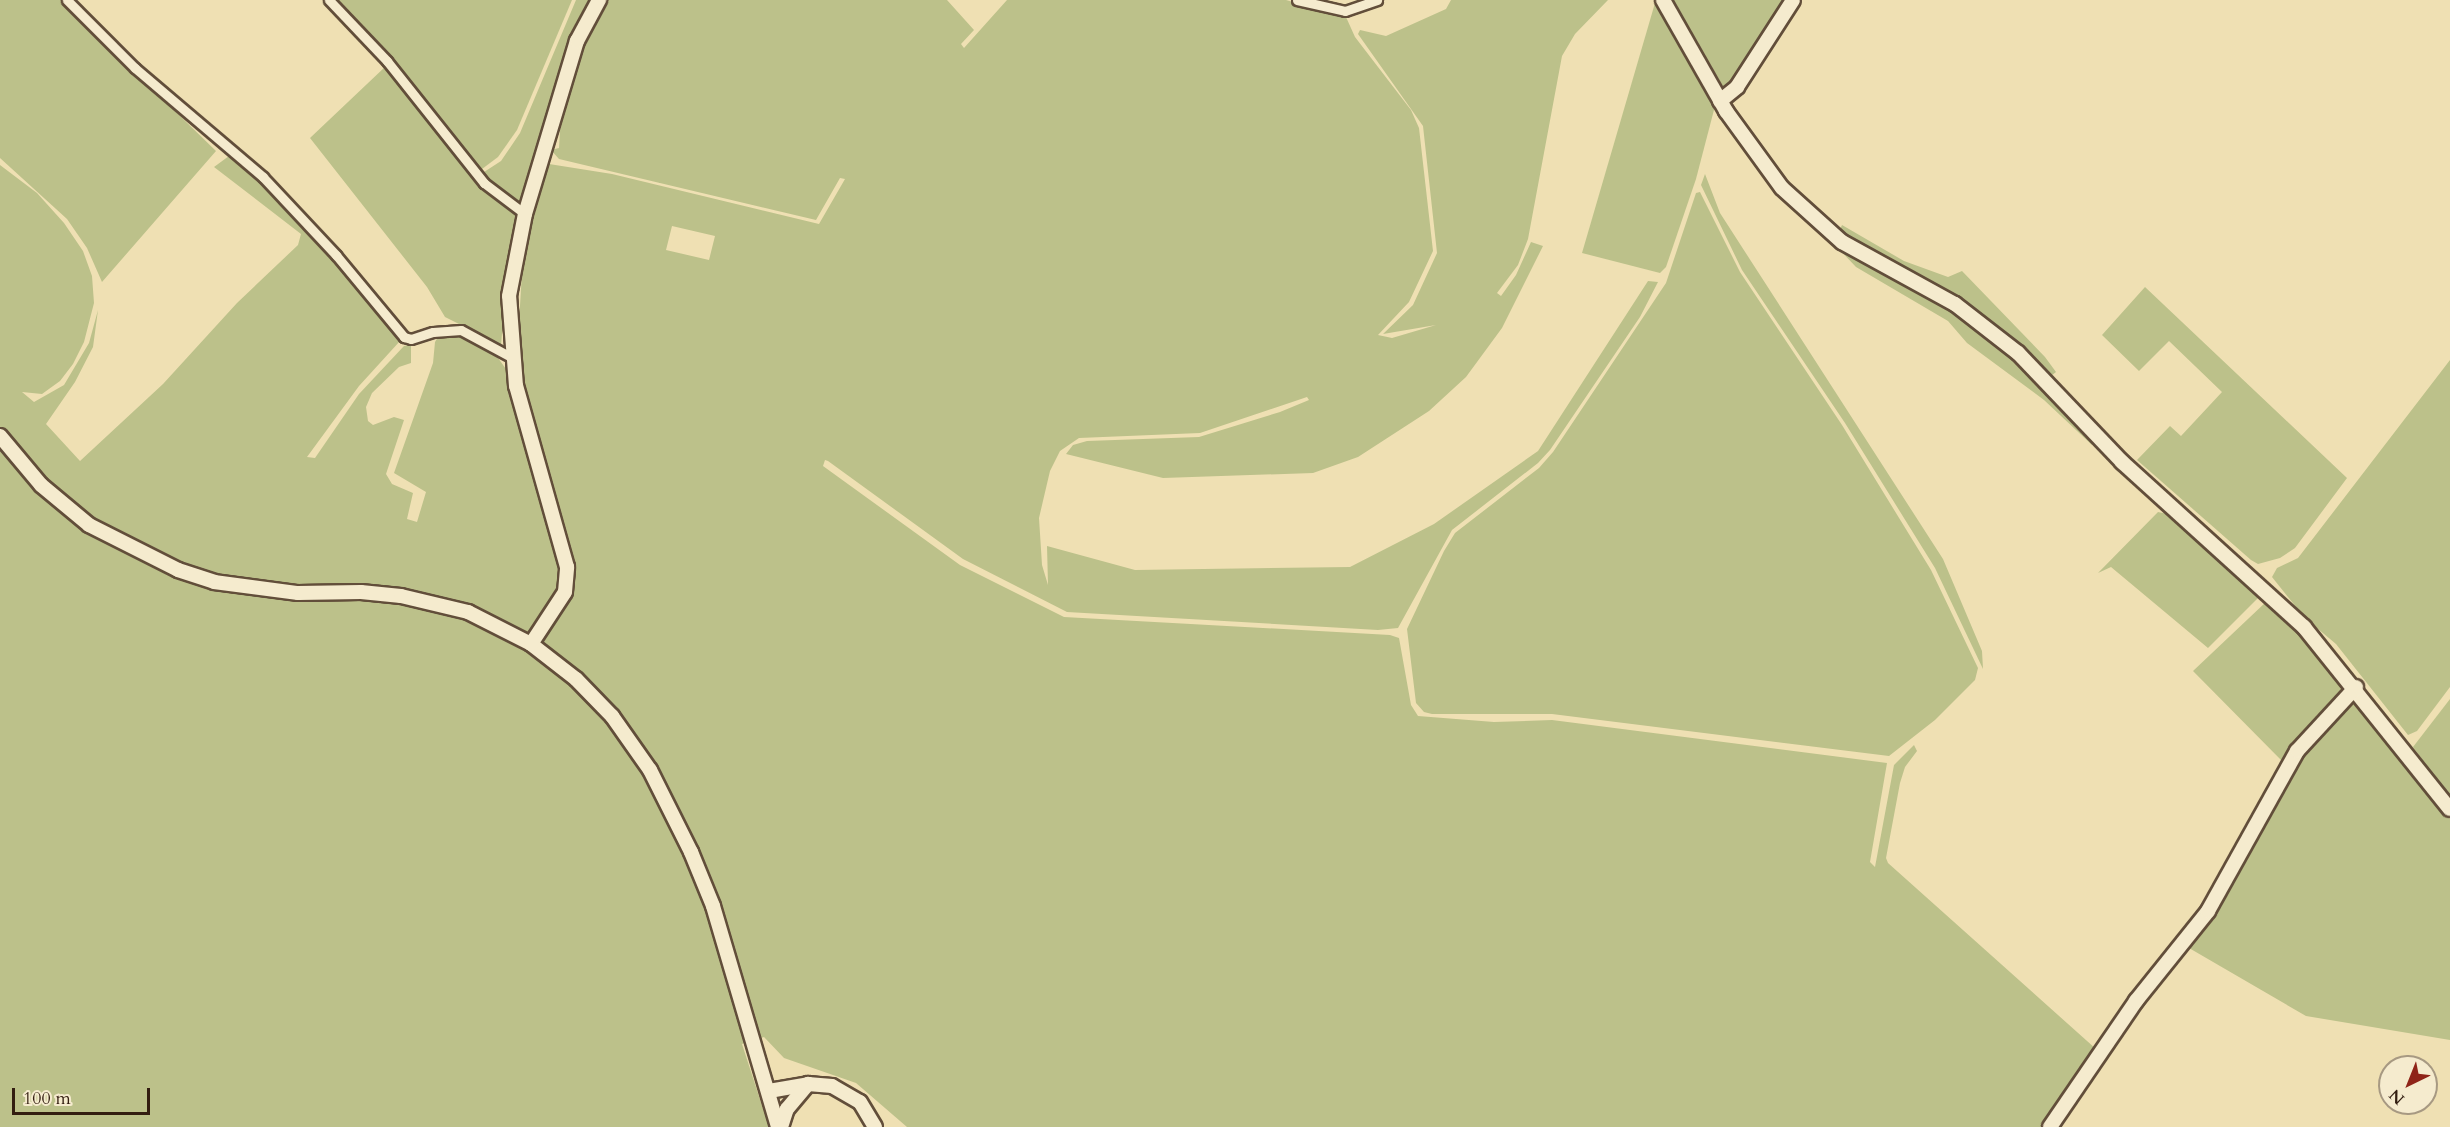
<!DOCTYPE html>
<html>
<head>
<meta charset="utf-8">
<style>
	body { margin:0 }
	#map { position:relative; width:2450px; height:1127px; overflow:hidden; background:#efe0b3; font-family:Cardo,serif }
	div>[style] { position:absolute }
	.green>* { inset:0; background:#bcc18a }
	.roads { filter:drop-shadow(2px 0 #624e3a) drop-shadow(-2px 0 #624e3a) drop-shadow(0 2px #624e3a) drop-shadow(0 -2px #624e3a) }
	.street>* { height:9px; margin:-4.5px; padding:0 4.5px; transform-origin:4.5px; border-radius:4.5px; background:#f5ebce }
	.secondary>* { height:14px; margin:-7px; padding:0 7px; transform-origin:7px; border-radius:7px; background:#f5ebce }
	span { translate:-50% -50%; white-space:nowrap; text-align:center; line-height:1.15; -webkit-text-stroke:4.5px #f5ebce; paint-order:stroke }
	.north { position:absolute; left:2378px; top:1055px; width:60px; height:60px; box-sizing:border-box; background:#f5ebce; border:2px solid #a79982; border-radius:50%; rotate:223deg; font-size:16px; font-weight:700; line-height:24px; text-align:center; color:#331e11 }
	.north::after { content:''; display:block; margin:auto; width:21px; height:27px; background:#8f2418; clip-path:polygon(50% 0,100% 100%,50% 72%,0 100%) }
	.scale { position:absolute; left:12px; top:1088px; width:138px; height:27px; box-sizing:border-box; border:3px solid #331e11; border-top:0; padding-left:8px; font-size:18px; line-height:21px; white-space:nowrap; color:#331e11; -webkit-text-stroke:4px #f5ebce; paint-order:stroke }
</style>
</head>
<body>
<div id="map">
	<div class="green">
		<div style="clip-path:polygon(0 0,61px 0,216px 151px,102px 282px,87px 248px,67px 219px,0 158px)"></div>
		<div style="clip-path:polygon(332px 0,572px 0,517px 130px,498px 157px,482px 169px,476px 168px)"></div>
		<div style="clip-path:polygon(576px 0,591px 0,574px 27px,520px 207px,517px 207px,481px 174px,501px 161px,520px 133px)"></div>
		<div style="clip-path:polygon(evenodd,605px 0,947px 0,974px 30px,961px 44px,964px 48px,1007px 0,1286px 0,1346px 17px,1355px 37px,1411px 110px,1419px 128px,1433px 251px,1409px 302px,1378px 335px,1392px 338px,1436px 325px,1383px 334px,1413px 305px,1437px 253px,1423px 126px,1358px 34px,1360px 30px,1386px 36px,1446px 9px,1451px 0,1608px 0,1575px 34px,1562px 56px,1528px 239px,1518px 265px,1497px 293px,1501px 296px,1516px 275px,1531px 242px,1543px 246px,1502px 328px,1466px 377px,1429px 411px,1358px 457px,1313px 473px,1163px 478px,1066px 454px,1073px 445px,1087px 441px,1199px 437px,1280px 412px,1309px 400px,1307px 397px,1200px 433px,1079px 438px,1060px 451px,1050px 471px,1039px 518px,1042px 565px,1048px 585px,1047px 546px,1135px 570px,1350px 567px,1434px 524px,1538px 451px,1648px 281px,1658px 282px,1640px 317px,1550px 450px,1538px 463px,1452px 530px,1398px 628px,1378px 630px,1067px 612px,963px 559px,828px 461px,825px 460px,823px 466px,960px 565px,1064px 617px,1390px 635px,1399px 638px,1411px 705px,1418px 716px,1494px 722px,1552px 720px,1887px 763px,1870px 862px,1875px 867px,1894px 765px,1914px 745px,1917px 751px,1905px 767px,1900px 783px,1886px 858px,1888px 863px,2096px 1049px,2046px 1127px,907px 1127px,856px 1083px,784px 1058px,764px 1037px,742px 1044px,769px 1127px,0 1127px,0 165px,37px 193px,64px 223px,83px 251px,92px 276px,94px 303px,84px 342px,73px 364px,60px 381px,42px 394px,22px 392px,34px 402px,64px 385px,89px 343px,98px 310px,93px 347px,75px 382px,46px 424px,80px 461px,163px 384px,237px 303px,298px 245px,301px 234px,214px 167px,229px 156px,261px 181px,334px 256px,400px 341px,359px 386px,307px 457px,315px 458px,359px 394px,404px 346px,411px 345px,411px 363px,399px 367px,372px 393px,366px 407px,368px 421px,373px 425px,394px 417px,404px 420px,386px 474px,392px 484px,413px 493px,407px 519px,417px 522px,426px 492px,394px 473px,433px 363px,435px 342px,438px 337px,456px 335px,496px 355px,508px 372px,517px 420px,555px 535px,566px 537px,525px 401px,517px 356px,523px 255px,549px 164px,612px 174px,819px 224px,845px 179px,840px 178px,816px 220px,559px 159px,551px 150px,559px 148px,561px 113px,583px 44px,605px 0,672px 226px,715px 236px,709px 260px,666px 250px,672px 226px)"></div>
		<div style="clip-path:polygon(1672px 0,1787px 0,1725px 90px)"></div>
		<div style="clip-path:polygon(1655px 3px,1715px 106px,1696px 179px,1666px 267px,1660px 273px,1582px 253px)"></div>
		<div style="clip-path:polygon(386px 66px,426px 115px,521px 215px,509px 255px,501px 345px,445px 317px,427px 287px,310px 138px)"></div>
		<div style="clip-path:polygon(1705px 174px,1720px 213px,1943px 559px,1982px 651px,1983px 669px,1935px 568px,1845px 423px,1742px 270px,1701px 185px)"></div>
		<div style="clip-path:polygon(1700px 192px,1740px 272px,1842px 425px,1931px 570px,1978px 668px,1975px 680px,1935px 720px,1889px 756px,1552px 714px,1432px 714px,1424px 712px,1416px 703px,1407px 629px,1444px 551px,1455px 533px,1539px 468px,1553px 452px,1666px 283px,1696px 193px)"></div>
		<div style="clip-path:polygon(1842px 225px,1904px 261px,1948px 277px,1962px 271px,2045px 357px,2056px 372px,2042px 383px,2094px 439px,2092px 445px,2044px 400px,1967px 343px,1948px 321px,1856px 267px,1837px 247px,1835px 241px)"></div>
		<div style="clip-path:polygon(2145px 287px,2347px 478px,2295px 548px,2280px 558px,2258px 564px,2251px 560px,2137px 460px,2170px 426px,2181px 436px,2222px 392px,2169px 341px,2139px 371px,2102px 335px)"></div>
		<div style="clip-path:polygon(2450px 360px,2450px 687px,2417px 731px,2408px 735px,2336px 644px,2305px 618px,2272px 577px,2277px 568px,2298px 558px)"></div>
		<div style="clip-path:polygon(2158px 512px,2172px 515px,2262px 594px,2208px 648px,2111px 567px,2098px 573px)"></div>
		<div style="clip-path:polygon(2267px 601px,2340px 677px,2341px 692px,2344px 693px,2316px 716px,2319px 717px,2297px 738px,2282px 761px,2193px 671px)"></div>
		<div style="clip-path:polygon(2354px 699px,2364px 703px,2450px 819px,2450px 1040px,2306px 1016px,2189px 948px,2222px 901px,2298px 759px)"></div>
		<div style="clip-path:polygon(2450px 699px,2450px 798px,2413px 747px)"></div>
	</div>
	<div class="roads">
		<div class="street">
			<div style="left:67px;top:0;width:96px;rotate:45deg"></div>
			<div style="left:135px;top:68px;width:168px;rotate:40.4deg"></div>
			<div style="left:263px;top:177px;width:107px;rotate:46.9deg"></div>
			<div style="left:336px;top:255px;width:107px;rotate:50.3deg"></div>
			<div style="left:404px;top:337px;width:7px;rotate:16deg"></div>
			<div style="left:411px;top:339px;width:23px;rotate:-18deg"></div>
			<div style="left:433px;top:332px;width:28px;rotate:-4deg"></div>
			<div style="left:461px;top:330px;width:57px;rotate:28.4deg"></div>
			<div style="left:329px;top:0;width:84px;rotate:46.4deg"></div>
			<div style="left:387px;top:61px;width:156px;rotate:51.5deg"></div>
			<div style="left:484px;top:183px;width:51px;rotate:37.1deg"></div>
			<div style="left:1297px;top:0;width:49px;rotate:12.9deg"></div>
			<div style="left:1345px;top:11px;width:34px;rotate:-19deg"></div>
		</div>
		<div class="secondary">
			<div style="left:1663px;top:0;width:128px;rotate:60.4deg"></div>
			<div style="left:1726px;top:111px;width:95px;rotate:54deg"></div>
			<div style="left:1782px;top:188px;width:81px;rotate:42deg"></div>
			<div style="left:1842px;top:242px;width:129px;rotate:28.8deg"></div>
			<div style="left:1955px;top:304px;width:80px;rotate:37.9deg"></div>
			<div style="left:2018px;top:353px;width:151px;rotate:46.3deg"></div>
			<div style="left:2122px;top:462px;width:246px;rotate:42.2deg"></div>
			<div style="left:2304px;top:627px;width:233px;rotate:51.3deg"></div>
			<div style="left:1720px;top:101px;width:22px;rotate:-39deg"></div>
			<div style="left:1737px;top:87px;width:103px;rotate:-57.2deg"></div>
			<div style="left:0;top:436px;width:64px;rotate:50.1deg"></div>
			<div style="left:41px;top:485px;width:62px;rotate:39.8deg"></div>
			<div style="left:89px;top:525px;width:100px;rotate:26.8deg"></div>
			<div style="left:178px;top:570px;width:38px;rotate:18deg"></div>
			<div style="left:214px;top:582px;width:85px;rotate:7.5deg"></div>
			<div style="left:298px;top:593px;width:63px;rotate:-0.9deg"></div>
			<div style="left:361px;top:592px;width:40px;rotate:5.7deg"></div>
			<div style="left:401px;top:596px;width:69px;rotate:13.4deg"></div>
			<div style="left:468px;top:612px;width:71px;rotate:26.9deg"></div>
			<div style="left:531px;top:644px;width:57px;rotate:37.9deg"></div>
			<div style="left:576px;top:679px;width:52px;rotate:45.8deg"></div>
			<div style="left:612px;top:716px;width:66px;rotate:54.9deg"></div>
			<div style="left:650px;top:770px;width:92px;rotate:63.4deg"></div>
			<div style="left:691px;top:852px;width:58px;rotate:67.8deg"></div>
			<div style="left:713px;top:906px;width:230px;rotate:73.6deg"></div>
			<div style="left:531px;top:644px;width:62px;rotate:-56.8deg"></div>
			<div style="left:565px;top:592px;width:25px;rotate:-85deg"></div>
			<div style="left:567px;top:567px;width:188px;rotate:-105.7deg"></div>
			<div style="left:516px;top:386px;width:90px;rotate:-94.4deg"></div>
			<div style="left:509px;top:296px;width:84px;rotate:-79deg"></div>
			<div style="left:525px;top:214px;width:181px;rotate:-73.3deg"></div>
			<div style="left:577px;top:41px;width:47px;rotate:-61.8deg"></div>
			<div style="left:769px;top:1091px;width:40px;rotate:-10deg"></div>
			<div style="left:808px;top:1084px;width:24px;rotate:5deg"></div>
			<div style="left:832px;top:1086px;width:32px;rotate:30deg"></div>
			<div style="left:860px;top:1102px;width:29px;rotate:59deg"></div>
			<div style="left:781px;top:1127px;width:19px;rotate:-72deg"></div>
			<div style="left:787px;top:1109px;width:33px;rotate:-50deg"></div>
			<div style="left:2050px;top:1127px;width:153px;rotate:-55.7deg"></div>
			<div style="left:2136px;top:1001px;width:115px;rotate:-51.3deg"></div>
			<div style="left:2208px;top:911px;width:183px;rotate:-60.9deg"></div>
			<div style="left:2297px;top:751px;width:87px;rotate:-47.3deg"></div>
		</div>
	</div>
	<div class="north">N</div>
	<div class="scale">100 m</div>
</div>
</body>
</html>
